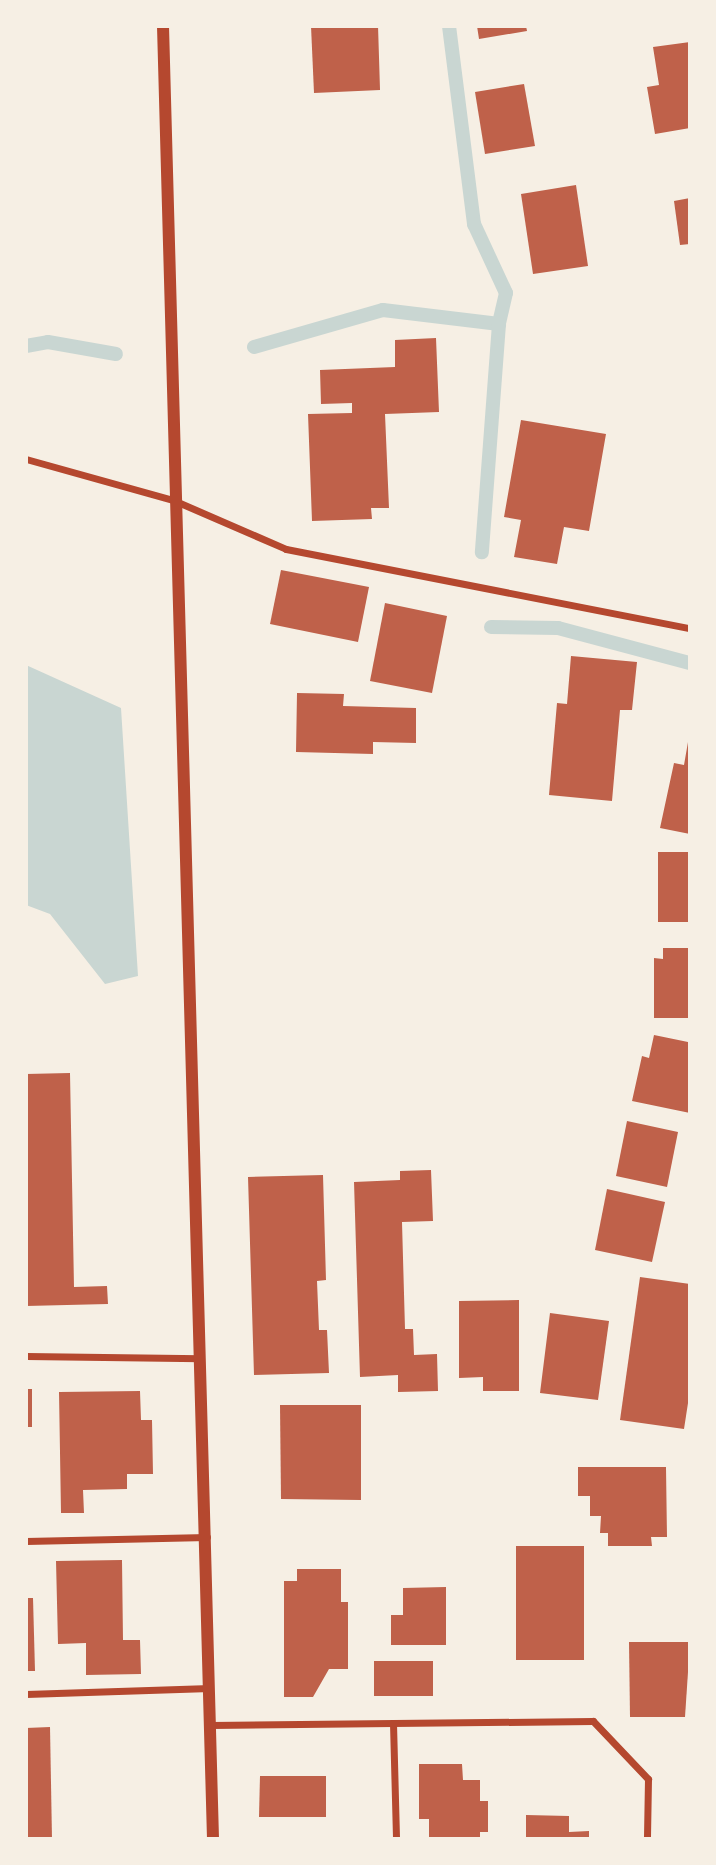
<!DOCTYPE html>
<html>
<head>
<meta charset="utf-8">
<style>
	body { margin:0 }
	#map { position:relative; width:716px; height:1865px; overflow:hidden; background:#f6efe4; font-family:Commissioner,sans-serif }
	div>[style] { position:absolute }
	.water>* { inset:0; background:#c9d6d2 }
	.stream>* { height:14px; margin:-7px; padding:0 7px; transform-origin:7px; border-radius:7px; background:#c9d6d2 }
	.building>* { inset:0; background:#bf614a }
	.minor>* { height:7px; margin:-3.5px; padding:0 3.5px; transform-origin:3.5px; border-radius:3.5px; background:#b5482f }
	.tertiary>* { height:12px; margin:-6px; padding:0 6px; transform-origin:6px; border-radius:6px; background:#b5482f }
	span { translate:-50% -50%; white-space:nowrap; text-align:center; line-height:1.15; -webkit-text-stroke:5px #f6efe4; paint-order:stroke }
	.frame { position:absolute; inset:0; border:28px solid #f6efe4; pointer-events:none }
</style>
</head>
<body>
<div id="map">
	<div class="water">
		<div style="clip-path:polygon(26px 665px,121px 708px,138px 976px,105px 984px,50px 914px,26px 905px)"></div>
	</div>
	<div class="stream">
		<div style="left:449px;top:26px;width:200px;rotate:82.8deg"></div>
		<div style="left:474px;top:224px;width:76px;rotate:65.1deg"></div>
		<div style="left:506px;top:293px;width:32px;rotate:103deg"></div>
		<div style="left:26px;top:346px;width:22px;rotate:-10deg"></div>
		<div style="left:48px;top:342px;width:69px;rotate:10deg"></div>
		<div style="left:254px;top:347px;width:134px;rotate:-16deg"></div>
		<div style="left:383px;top:310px;width:117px;rotate:6.9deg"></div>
		<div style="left:499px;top:324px;width:229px;rotate:94.3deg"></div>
		<div style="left:491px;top:627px;width:67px;rotate:0.9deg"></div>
		<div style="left:558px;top:628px;width:137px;rotate:14.9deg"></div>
	</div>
	<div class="building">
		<div style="clip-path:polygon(311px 26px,378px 26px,380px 90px,314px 93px)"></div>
		<div style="clip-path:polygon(477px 26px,526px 26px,527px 31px,479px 39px)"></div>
		<div style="clip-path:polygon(690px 42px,690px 128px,655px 134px,647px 87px,659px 85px,653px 47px)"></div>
		<div style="clip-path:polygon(524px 84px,535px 146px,485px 154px,475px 92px)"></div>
		<div style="clip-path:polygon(576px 185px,588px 266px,533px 274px,521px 194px)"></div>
		<div style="clip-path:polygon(690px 198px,690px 244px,680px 245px,674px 201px)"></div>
		<div style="clip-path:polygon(436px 338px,439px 412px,385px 414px,389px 508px,371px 508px,372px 519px,312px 521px,308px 414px,352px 413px,352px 403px,321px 404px,320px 370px,395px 367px,395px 340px)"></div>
		<div style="clip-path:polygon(521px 420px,606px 434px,589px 531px,564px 527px,557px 564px,514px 557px,521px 520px,504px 517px)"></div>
		<div style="clip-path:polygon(281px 570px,369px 587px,358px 642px,270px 624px)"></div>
		<div style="clip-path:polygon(385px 603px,447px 616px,432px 693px,370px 681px)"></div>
		<div style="clip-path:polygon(571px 656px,637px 662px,632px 710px,620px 710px,612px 801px,549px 795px,557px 703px,567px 704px)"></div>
		<div style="clip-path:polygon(297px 693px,344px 694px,343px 706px,416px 708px,416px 743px,373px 742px,373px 754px,296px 752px)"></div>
		<div style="clip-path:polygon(688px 742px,690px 742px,690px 834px,660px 828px,674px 763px,684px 765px)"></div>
		<div style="clip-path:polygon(658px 852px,690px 852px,690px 922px,658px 922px)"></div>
		<div style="clip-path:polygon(663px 948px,690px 948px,690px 1018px,654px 1018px,654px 958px,663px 959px)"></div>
		<div style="clip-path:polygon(654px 1035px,688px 1042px,690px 1113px,632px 1101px,642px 1056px,649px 1058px)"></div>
		<div style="clip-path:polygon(70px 1073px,74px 1287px,107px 1286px,108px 1304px,26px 1306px,26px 1074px)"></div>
		<div style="clip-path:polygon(627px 1121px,678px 1132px,667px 1187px,616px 1176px)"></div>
		<div style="clip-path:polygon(431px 1170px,433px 1221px,402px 1222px,405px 1329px,413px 1329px,414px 1355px,437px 1354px,438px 1391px,398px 1392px,398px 1375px,360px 1377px,354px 1182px,400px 1180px,400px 1171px)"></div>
		<div style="clip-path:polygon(323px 1175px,326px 1280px,317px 1281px,319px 1330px,327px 1330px,329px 1373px,254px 1375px,248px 1177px)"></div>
		<div style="clip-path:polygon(607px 1189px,665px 1202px,652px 1262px,595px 1250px)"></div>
		<div style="clip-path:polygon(640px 1277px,690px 1284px,690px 1390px,684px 1429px,620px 1420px)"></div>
		<div style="clip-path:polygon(519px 1300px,519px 1391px,483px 1391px,483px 1377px,459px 1378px,459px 1301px)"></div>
		<div style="clip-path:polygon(550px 1313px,609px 1321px,598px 1400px,540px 1393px)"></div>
		<div style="clip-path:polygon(26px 1389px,32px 1389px,32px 1427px,26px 1427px)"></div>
		<div style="clip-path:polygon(140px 1391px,141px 1420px,152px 1420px,153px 1474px,127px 1474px,127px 1489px,83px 1490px,84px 1513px,61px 1513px,59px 1392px)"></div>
		<div style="clip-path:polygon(280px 1405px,361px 1405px,361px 1500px,281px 1499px)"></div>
		<div style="clip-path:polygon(578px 1467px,666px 1467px,667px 1537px,651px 1537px,652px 1546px,608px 1546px,608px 1533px,600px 1533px,601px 1516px,590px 1516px,590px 1496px,578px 1496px)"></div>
		<div style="clip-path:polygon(516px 1546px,584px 1546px,584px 1660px,516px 1660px)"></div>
		<div style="clip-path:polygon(122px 1560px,123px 1640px,140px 1640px,141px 1674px,86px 1675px,86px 1643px,58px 1644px,56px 1561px)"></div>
		<div style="clip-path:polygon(297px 1569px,341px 1569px,341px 1602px,348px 1602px,348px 1669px,329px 1669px,313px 1697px,284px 1697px,284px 1581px,297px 1581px)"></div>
		<div style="clip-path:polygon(446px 1587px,446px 1645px,391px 1645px,391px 1615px,403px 1615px,403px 1588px)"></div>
		<div style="clip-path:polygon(26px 1598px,33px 1598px,35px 1671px,26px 1671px)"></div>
		<div style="clip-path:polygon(629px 1642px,690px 1642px,685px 1717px,630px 1717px)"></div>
		<div style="clip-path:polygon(374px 1661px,433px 1661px,433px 1696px,374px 1696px)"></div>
		<div style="clip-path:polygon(50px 1727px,52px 1839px,26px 1839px,26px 1728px)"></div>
		<div style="clip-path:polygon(419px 1764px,462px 1764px,463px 1780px,480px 1780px,480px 1801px,488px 1801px,488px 1832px,480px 1832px,480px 1839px,429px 1839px,429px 1819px,419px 1819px)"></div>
		<div style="clip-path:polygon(260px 1776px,326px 1776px,326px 1817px,259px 1817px)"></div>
		<div style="clip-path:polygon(526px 1815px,569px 1816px,569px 1832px,589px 1831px,589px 1839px,526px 1839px)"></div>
	</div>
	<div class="minor">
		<div style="left:26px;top:459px;width:153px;rotate:15.6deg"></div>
		<div style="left:173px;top:500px;width:123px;rotate:23.4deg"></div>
		<div style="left:286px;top:549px;width:412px;rotate:11.1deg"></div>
		<div style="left:26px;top:1356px;width:175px;rotate:0.7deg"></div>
		<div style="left:26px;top:1541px;width:181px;rotate:-1.3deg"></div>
		<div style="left:26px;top:1694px;width:184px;rotate:-1.9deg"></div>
		<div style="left:393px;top:1723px;width:116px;rotate:88.5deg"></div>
		<div style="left:211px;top:1725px;width:382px;rotate:-0.6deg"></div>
		<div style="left:593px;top:1721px;width:80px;rotate:46.5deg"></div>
		<div style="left:648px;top:1779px;width:60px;rotate:91deg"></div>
	</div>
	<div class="tertiary">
		<div style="left:163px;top:26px;width:1814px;rotate:88.42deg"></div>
	</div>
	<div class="frame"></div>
</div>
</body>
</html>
